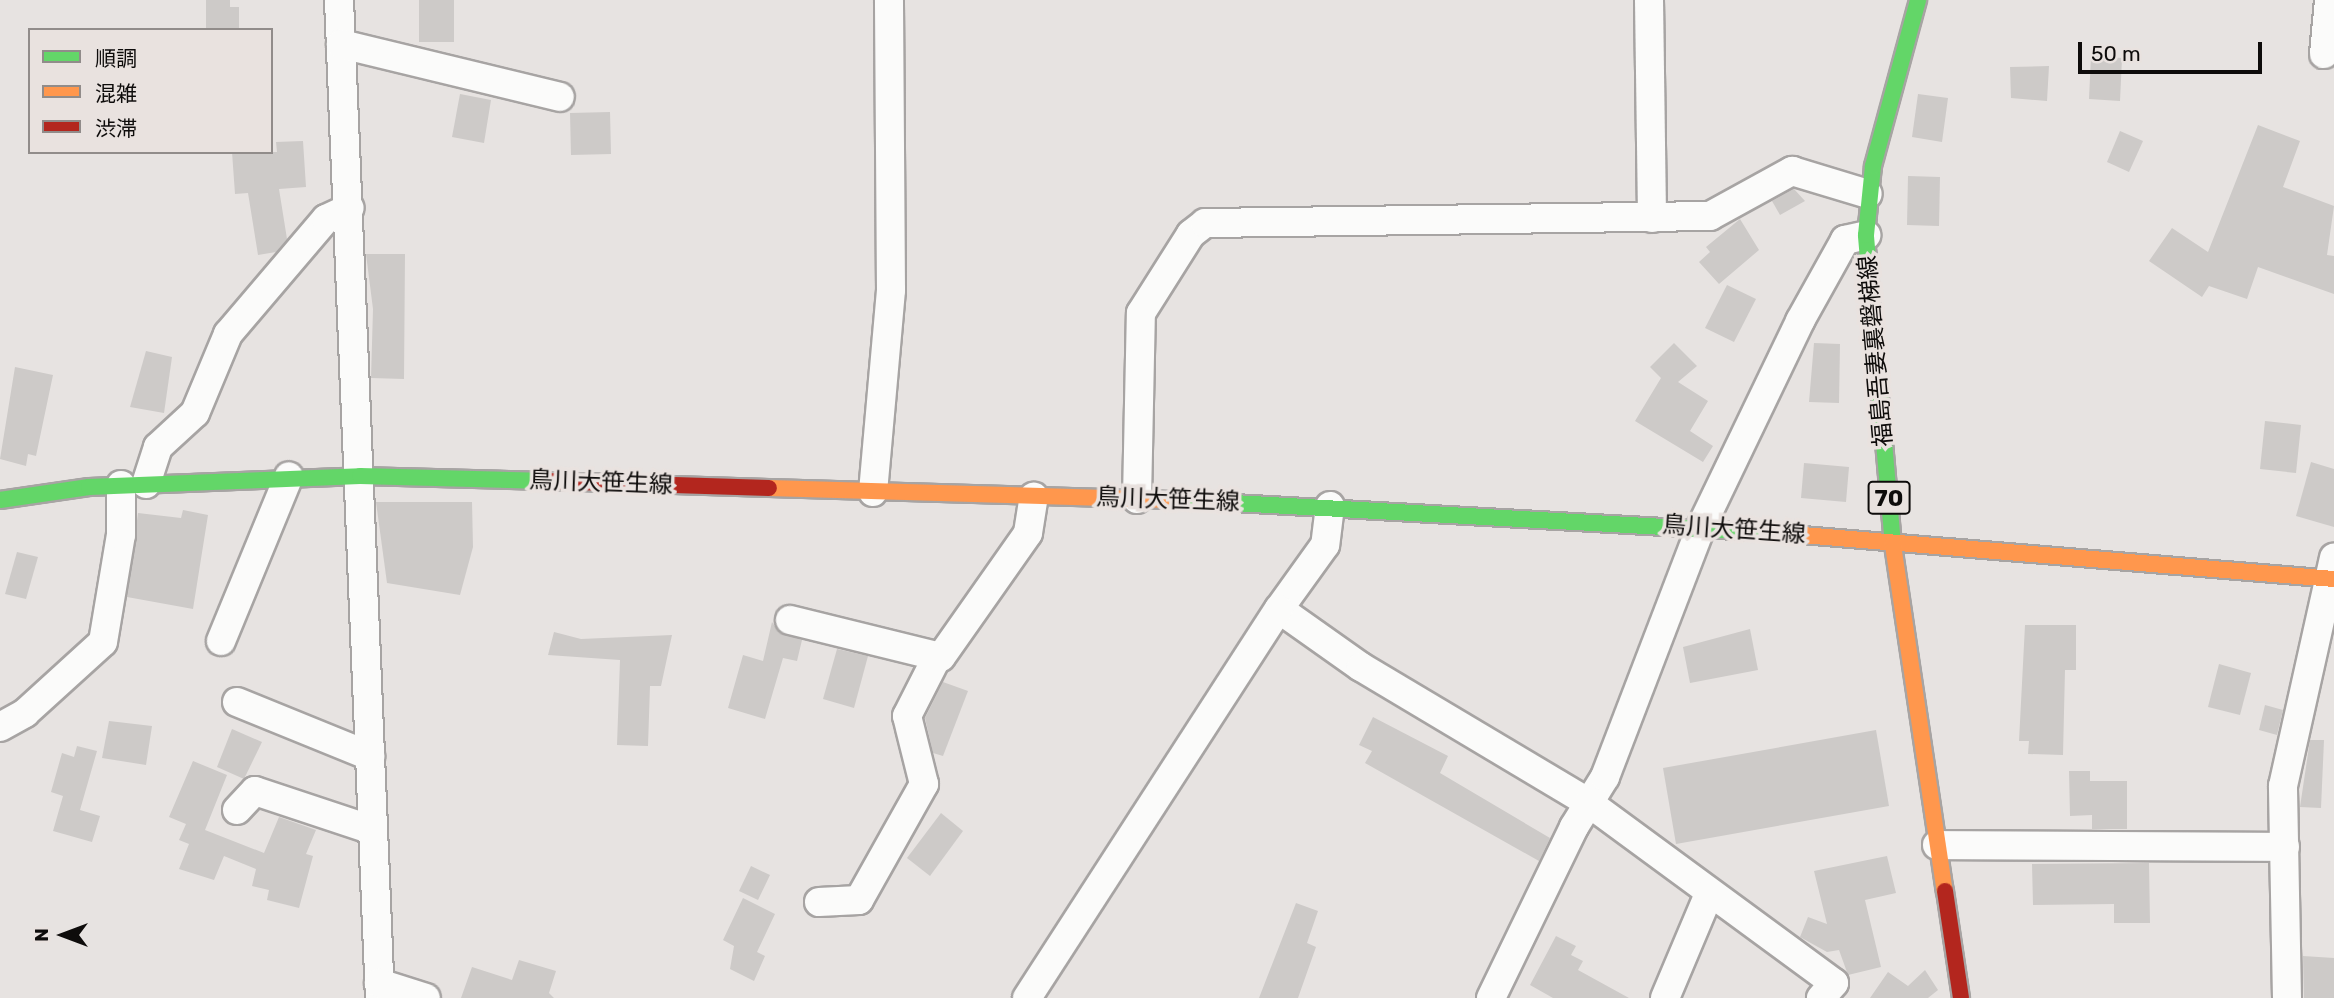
<!DOCTYPE html>
<html>
<head>
<meta charset="utf-8">
<style>
	body { margin:0 }
	#map { position:relative; width:2334px; height:998px; overflow:hidden; background:#e7e3e1; font-family:Rubik,"Noto Sans JP",sans-serif }
	div>[style] { position:absolute }
	.building>* { inset:0; background:#cdcac8 }
	.roads { filter:drop-shadow(2px 0 #a7a4a3) drop-shadow(-2px 0 #a7a4a3) drop-shadow(0 2px #a7a4a3) drop-shadow(0 -2px #a7a4a3) }
	.street>* { height:28px; margin:-14px; padding:0 14px; transform-origin:14px; border-radius:14px; background:#fbfbfa }
	.fast>* { height:16px; margin:-8px; padding:0 8px; transform-origin:8px; border-radius:8px; background:#63d668 }
	.slow>* { height:16px; margin:-8px; padding:0 8px; transform-origin:8px; border-radius:8px; background:#ff974d }
	.jam>* { height:16px; margin:-8px; padding:0 8px; transform-origin:8px; border-radius:8px; background:#b3261e }
	span { translate:-50% -50%; white-space:nowrap; text-align:center; line-height:1.15; -webkit-text-stroke:7px #e9e2df; paint-order:stroke }
	.shield-label span { padding:2px 5px; background:#e9e2df; border:2px solid; border-radius:5px; -webkit-text-stroke-width:0 }
	.shield-label { font-size:23px; color:#0e0c0b; font-weight:700 }
	.street-label { font-size:24px; color:#0e0c0b }
	.legend { position:absolute; left:28px; top:28px; width:245px; height:126px; box-sizing:border-box; background:#e9e2df; border:2px solid #918c8a; margin:0; padding:9px 12px; list-style:none; font-size:21px; color:#0e0c0b }
	.legend li { display:flex; align-items:center; gap:14px; height:35px }
	.legend b { width:35px; border:2px solid #918c8a }
	.north { position:absolute; left:28px; top:900px; width:70px; height:70px; -webkit-text-stroke:5px #e9e2df; paint-order:stroke; rotate:270deg; font-size:19px; font-weight:700; line-height:28px; text-align:center; color:#0e0c0b }
	.north::after { content:''; display:block; margin:auto; width:24px; height:32px; background:#0e0c0b; clip-path:polygon(50% 0,100% 100%,50% 72%,0 100%) }
	.scale { position:absolute; left:2078px; top:42px; width:184px; height:32px; box-sizing:border-box; border:4px solid #0e0c0b; border-top:0; padding-left:9px; font-size:21px; line-height:24px; white-space:nowrap; color:#0e0c0b; -webkit-text-stroke:5px #e9e2df; paint-order:stroke }
</style>
</head>
<body>
<div id="map">
	<div class="building">
		<div style="clip-path:polygon(206px 0,230px 0,230px 7px,239px 7px,239px 30px,206px 30px)"></div>
		<div style="clip-path:polygon(419px 0,454px 0,454px 42px,419px 42px)"></div>
		<div style="clip-path:polygon(2091px 56px,2122px 58px,2120px 101px,2089px 99px)"></div>
		<div style="clip-path:polygon(2049px 66px,2047px 101px,2011px 98px,2010px 67px)"></div>
		<div style="clip-path:polygon(460px 94px,491px 100px,484px 143px,452px 137px)"></div>
		<div style="clip-path:polygon(1918px 94px,1948px 98px,1942px 142px,1912px 137px)"></div>
		<div style="clip-path:polygon(610px 112px,611px 154px,571px 155px,570px 113px)"></div>
		<div style="clip-path:polygon(2258px 125px,2300px 141px,2283px 187px,2334px 206px,2327px 255px,2334px 256px,2334px 294px,2258px 267px,2247px 299px,2209px 286px,2202px 297px,2149px 261px,2172px 228px,2208px 252px)"></div>
		<div style="clip-path:polygon(2120px 131px,2143px 141px,2129px 172px,2107px 162px)"></div>
		<div style="clip-path:polygon(303px 141px,306px 187px,279px 189px,287px 239px,276px 252px,258px 255px,248px 193px,235px 194px,232px 152px,277px 152px,276px 142px)"></div>
		<div style="clip-path:polygon(1908px 176px,1940px 177px,1939px 226px,1907px 225px)"></div>
		<div style="clip-path:polygon(1794px 189px,1805px 201px,1780px 215px,1772px 201px)"></div>
		<div style="clip-path:polygon(1740px 219px,1759px 250px,1719px 284px,1699px 262px,1710px 252px,1706px 247px)"></div>
		<div style="clip-path:polygon(366px 254px,405px 254px,404px 379px,371px 378px,373px 309px)"></div>
		<div style="clip-path:polygon(1727px 285px,1756px 299px,1734px 342px,1705px 328px)"></div>
		<div style="clip-path:polygon(1674px 343px,1697px 366px,1678px 382px,1708px 401px,1690px 431px,1713px 446px,1703px 462px,1635px 421px,1661px 378px,1650px 367px)"></div>
		<div style="clip-path:polygon(1814px 343px,1840px 344px,1839px 403px,1809px 402px)"></div>
		<div style="clip-path:polygon(146px 351px,172px 357px,164px 413px,130px 407px)"></div>
		<div style="clip-path:polygon(15px 367px,53px 375px,36px 456px,28px 454px,26px 466px,0 459px)"></div>
		<div style="clip-path:polygon(2265px 421px,2301px 425px,2296px 473px,2260px 469px)"></div>
		<div style="clip-path:polygon(2311px 462px,2334px 469px,2334px 527px,2296px 516px)"></div>
		<div style="clip-path:polygon(1804px 463px,1849px 467px,1846px 502px,1801px 498px)"></div>
		<div style="clip-path:polygon(376px 502px,472px 502px,473px 547px,460px 595px,387px 583px)"></div>
		<div style="clip-path:polygon(183px 510px,208px 515px,193px 609px,127px 597px,138px 513px,181px 518px)"></div>
		<div style="clip-path:polygon(17px 552px,38px 557px,26px 599px,5px 594px)"></div>
		<div style="clip-path:polygon(772px 622px,779px 632px,802px 640px,797px 661px,783px 658px,765px 719px,728px 708px,743px 655px,763px 661px)"></div>
		<div style="clip-path:polygon(2025px 625px,2076px 625px,2076px 670px,2065px 670px,2063px 755px,2028px 754px,2029px 741px,2019px 741px)"></div>
		<div style="clip-path:polygon(1750px 629px,1758px 670px,1690px 683px,1683px 647px)"></div>
		<div style="clip-path:polygon(554px 632px,581px 639px,672px 635px,661px 686px,650px 686px,648px 746px,617px 745px,620px 660px,548px 655px)"></div>
		<div style="clip-path:polygon(837px 649px,868px 656px,854px 708px,823px 699px)"></div>
		<div style="clip-path:polygon(2219px 664px,2251px 673px,2240px 715px,2208px 707px)"></div>
		<div style="clip-path:polygon(943px 682px,968px 691px,943px 756px,933px 753px,925px 718px)"></div>
		<div style="clip-path:polygon(2265px 705px,2283px 710px,2277px 735px,2259px 730px)"></div>
		<div style="clip-path:polygon(1373px 717px,1448px 756px,1440px 773px,1550px 838px,1539px 861px,1365px 763px,1372px 751px,1359px 745px)"></div>
		<div style="clip-path:polygon(109px 721px,152px 726px,146px 765px,102px 758px)"></div>
		<div style="clip-path:polygon(232px 729px,262px 742px,244px 779px,217px 767px)"></div>
		<div style="clip-path:polygon(1876px 730px,1889px 806px,1676px 844px,1663px 768px)"></div>
		<div style="clip-path:polygon(2310px 740px,2324px 740px,2321px 808px,2300px 807px)"></div>
		<div style="clip-path:polygon(77px 746px,97px 751px,80px 810px,100px 816px,92px 842px,53px 831px,63px 796px,51px 792px,62px 753px,74px 757px)"></div>
		<div style="clip-path:polygon(193px 761px,227px 775px,205px 830px,264px 853px,279px 817px,316px 830px,306px 854px,313px 856px,299px 908px,267px 900px,269px 890px,252px 886px,256px 869px,224px 856px,214px 880px,179px 869px,189px 844px,179px 840px,186px 824px,169px 817px)"></div>
		<div style="clip-path:polygon(2069px 771px,2090px 771px,2090px 781px,2127px 781px,2127px 829px,2092px 829px,2092px 815px,2070px 816px)"></div>
		<div style="clip-path:polygon(941px 813px,963px 831px,930px 876px,907px 858px)"></div>
		<div style="clip-path:polygon(1887px 856px,1896px 893px,1865px 900px,1881px 967px,1848px 975px,1839px 950px,1827px 952px,1800px 937px,1808px 917px,1827px 924px,1814px 871px)"></div>
		<div style="clip-path:polygon(2149px 863px,2150px 923px,2114px 923px,2114px 904px,2033px 905px,2032px 864px)"></div>
		<div style="clip-path:polygon(751px 866px,770px 875px,758px 900px,739px 891px)"></div>
		<div style="clip-path:polygon(743px 898px,775px 914px,757px 952px,765px 956px,754px 981px,730px 969px,734px 946px,723px 940px)"></div>
		<div style="clip-path:polygon(1296px 903px,1318px 911px,1307px 943px,1316px 947px,1298px 998px,1259px 998px)"></div>
		<div style="clip-path:polygon(1556px 936px,1576px 946px,1571px 955px,1583px 961px,1578px 970px,1629px 998px,1553px 998px,1530px 985px)"></div>
		<div style="clip-path:polygon(2303px 956px,2334px 958px,2334px 998px,2304px 998px)"></div>
		<div style="clip-path:polygon(519px 960px,556px 971px,549px 993px,554px 998px,461px 998px,472px 967px,512px 980px)"></div>
		<div style="clip-path:polygon(1925px 970px,1938px 990px,1928px 998px,1870px 998px,1888px 972px,1908px 986px)"></div>
	</div>
	<div class="roads">
		<div class="street">
			<div style="left:339px;top:0;width:999px;rotate:87.65deg"></div>
			<div style="left:1649px;top:0;width:218px;rotate:89.2deg"></div>
			<div style="left:341px;top:44px;width:225px;rotate:13.6deg"></div>
			<div style="left:2324px;top:54px;width:54px;rotate:-84.7deg"></div>
			<div style="left:146px;top:484px;width:39px;rotate:-72deg"></div>
			<div style="left:158px;top:447px;width:50px;rotate:-42.6deg"></div>
			<div style="left:195px;top:413px;width:86px;rotate:-67.3deg"></div>
			<div style="left:228px;top:334px;width:151px;rotate:-49.6deg"></div>
			<div style="left:326px;top:219px;width:26px;rotate:-25deg"></div>
			<div style="left:873px;top:492px;width:203px;rotate:-84.9deg"></div>
			<div style="left:891px;top:290px;width:290px;rotate:-90.4deg"></div>
			<div style="left:1137px;top:499px;width:186px;rotate:-88.8deg"></div>
			<div style="left:1141px;top:313px;width:93px;rotate:-57.7deg"></div>
			<div style="left:1191px;top:234px;width:18px;rotate:-38deg"></div>
			<div style="left:1205px;top:223px;width:505px;rotate:-0.79deg"></div>
			<div style="left:1710px;top:216px;width:94px;rotate:-28.8deg"></div>
			<div style="left:1792px;top:171px;width:79px;rotate:16.8deg"></div>
			<div style="left:1330px;top:506px;width:39px;rotate:97deg"></div>
			<div style="left:1325px;top:545px;width:79px;rotate:125.7deg"></div>
			<div style="left:1279px;top:609px;width:100px;rotate:35.3deg"></div>
			<div style="left:1361px;top:667px;width:265px;rotate:30.8deg"></div>
			<div style="left:1589px;top:803px;width:304px;rotate:36.3deg"></div>
			<div style="left:1834px;top:983px;width:20px;rotate:131deg"></div>
			<div style="left:790px;top:620px;width:155px;rotate:13.8deg"></div>
			<div style="left:941px;top:657px;width:151px;rotate:-54.9deg"></div>
			<div style="left:1028px;top:533px;width:37px;rotate:-81deg"></div>
			<div style="left:221px;top:641px;width:178px;rotate:-67.6deg"></div>
			<div style="left:237px;top:702px;width:144px;rotate:22.1deg"></div>
			<div style="left:0;top:727px;width:29px;rotate:-29deg"></div>
			<div style="left:25px;top:713px;width:105px;rotate:-42.3deg"></div>
			<div style="left:103px;top:642px;width:109px;rotate:-80.5deg"></div>
			<div style="left:121px;top:535px;width:50px;rotate:-90deg"></div>
			<div style="left:237px;top:810px;width:26px;rotate:-47deg"></div>
			<div style="left:255px;top:791px;width:123px;rotate:18.4deg"></div>
			<div style="left:1937px;top:845px;width:348px;rotate:0.3deg"></div>
			<div style="left:819px;top:902px;width:40px;rotate:-2.9deg"></div>
			<div style="left:859px;top:900px;width:133px;rotate:-60.7deg"></div>
			<div style="left:924px;top:784px;width:70px;rotate:-104deg"></div>
			<div style="left:907px;top:716px;width:66px;rotate:-63deg"></div>
			<div style="left:379px;top:983px;width:49px;rotate:17.7deg"></div>
			<div style="left:1027px;top:998px;width:463px;rotate:-57.1deg"></div>
			<div style="left:1491px;top:998px;width:190px;rotate:-64.1deg"></div>
			<div style="left:1574px;top:827px;width:59px;rotate:-58.2deg"></div>
			<div style="left:1605px;top:777px;width:268px;rotate:-69deg"></div>
			<div style="left:1701px;top:527px;width:229px;rotate:-64.3deg"></div>
			<div style="left:1800px;top:321px;width:93px;rotate:-60.9deg"></div>
			<div style="left:1845px;top:240px;width:22px;rotate:-13deg"></div>
			<div style="left:1665px;top:998px;width:113px;rotate:-67.1deg"></div>
			<div style="left:2287px;top:998px;width:212px;rotate:-91.1deg"></div>
			<div style="left:2283px;top:786px;width:234px;rotate:-77.4deg"></div>
		</div>
		<div class="fast">
			<div style="left:0;top:500px;width:90px;rotate:-8.3deg"></div>
			<div style="left:89px;top:487px;width:271px;rotate:-2.3deg"></div>
			<div style="left:360px;top:476px;width:187px;rotate:1.5deg"></div>
			<div style="left:1180px;top:500px;width:611px;rotate:3.19deg"></div>
			<div style="left:1893px;top:545px;width:311px;rotate:-95deg"></div>
			<div style="left:1866px;top:235px;width:69px;rotate:-84.2deg"></div>
			<div style="left:1873px;top:166px;width:172px;rotate:-74.8deg"></div>
		</div>
		<div class="slow">
			<div style="left:769px;top:488px;width:411px;rotate:1.7deg"></div>
			<div style="left:1790px;top:534px;width:546px;rotate:4.73deg"></div>
			<div style="left:1893px;top:545px;width:350px;rotate:81.5deg"></div>
		</div>
		<div class="jam">
			<div style="left:547px;top:481px;width:222px;rotate:1.8deg"></div>
			<div style="left:1945px;top:891px;width:108px;rotate:81.5deg"></div>
		</div>
	</div>
	<div class="shield-label">
		<span style="left:1889px;top:498px">70</span>
	</div>
	<div class="street-label">
		<span style="left:1876px;top:351px;rotate:-95deg">福島吾妻裏磐梯線</span>
		<span style="left:601px;top:483px;rotate:2deg">鳥川大笹生線</span>
		<span style="left:1168px;top:500px;rotate:2deg">鳥川大笹生線</span>
		<span style="left:1734px;top:530px;rotate:4deg">鳥川大笹生線</span>
	</div>
	<ul class="legend">
	<li><b style="height:9px;background:#63d668"></b>順調</li>
	<li><b style="height:9px;background:#ff974d"></b>混雑</li>
	<li><b style="height:9px;background:#b3261e"></b>渋滞</li>
	</ul>
	<div class="north">N</div>
	<div class="scale">50 m</div>
</div>
</body>
</html>
